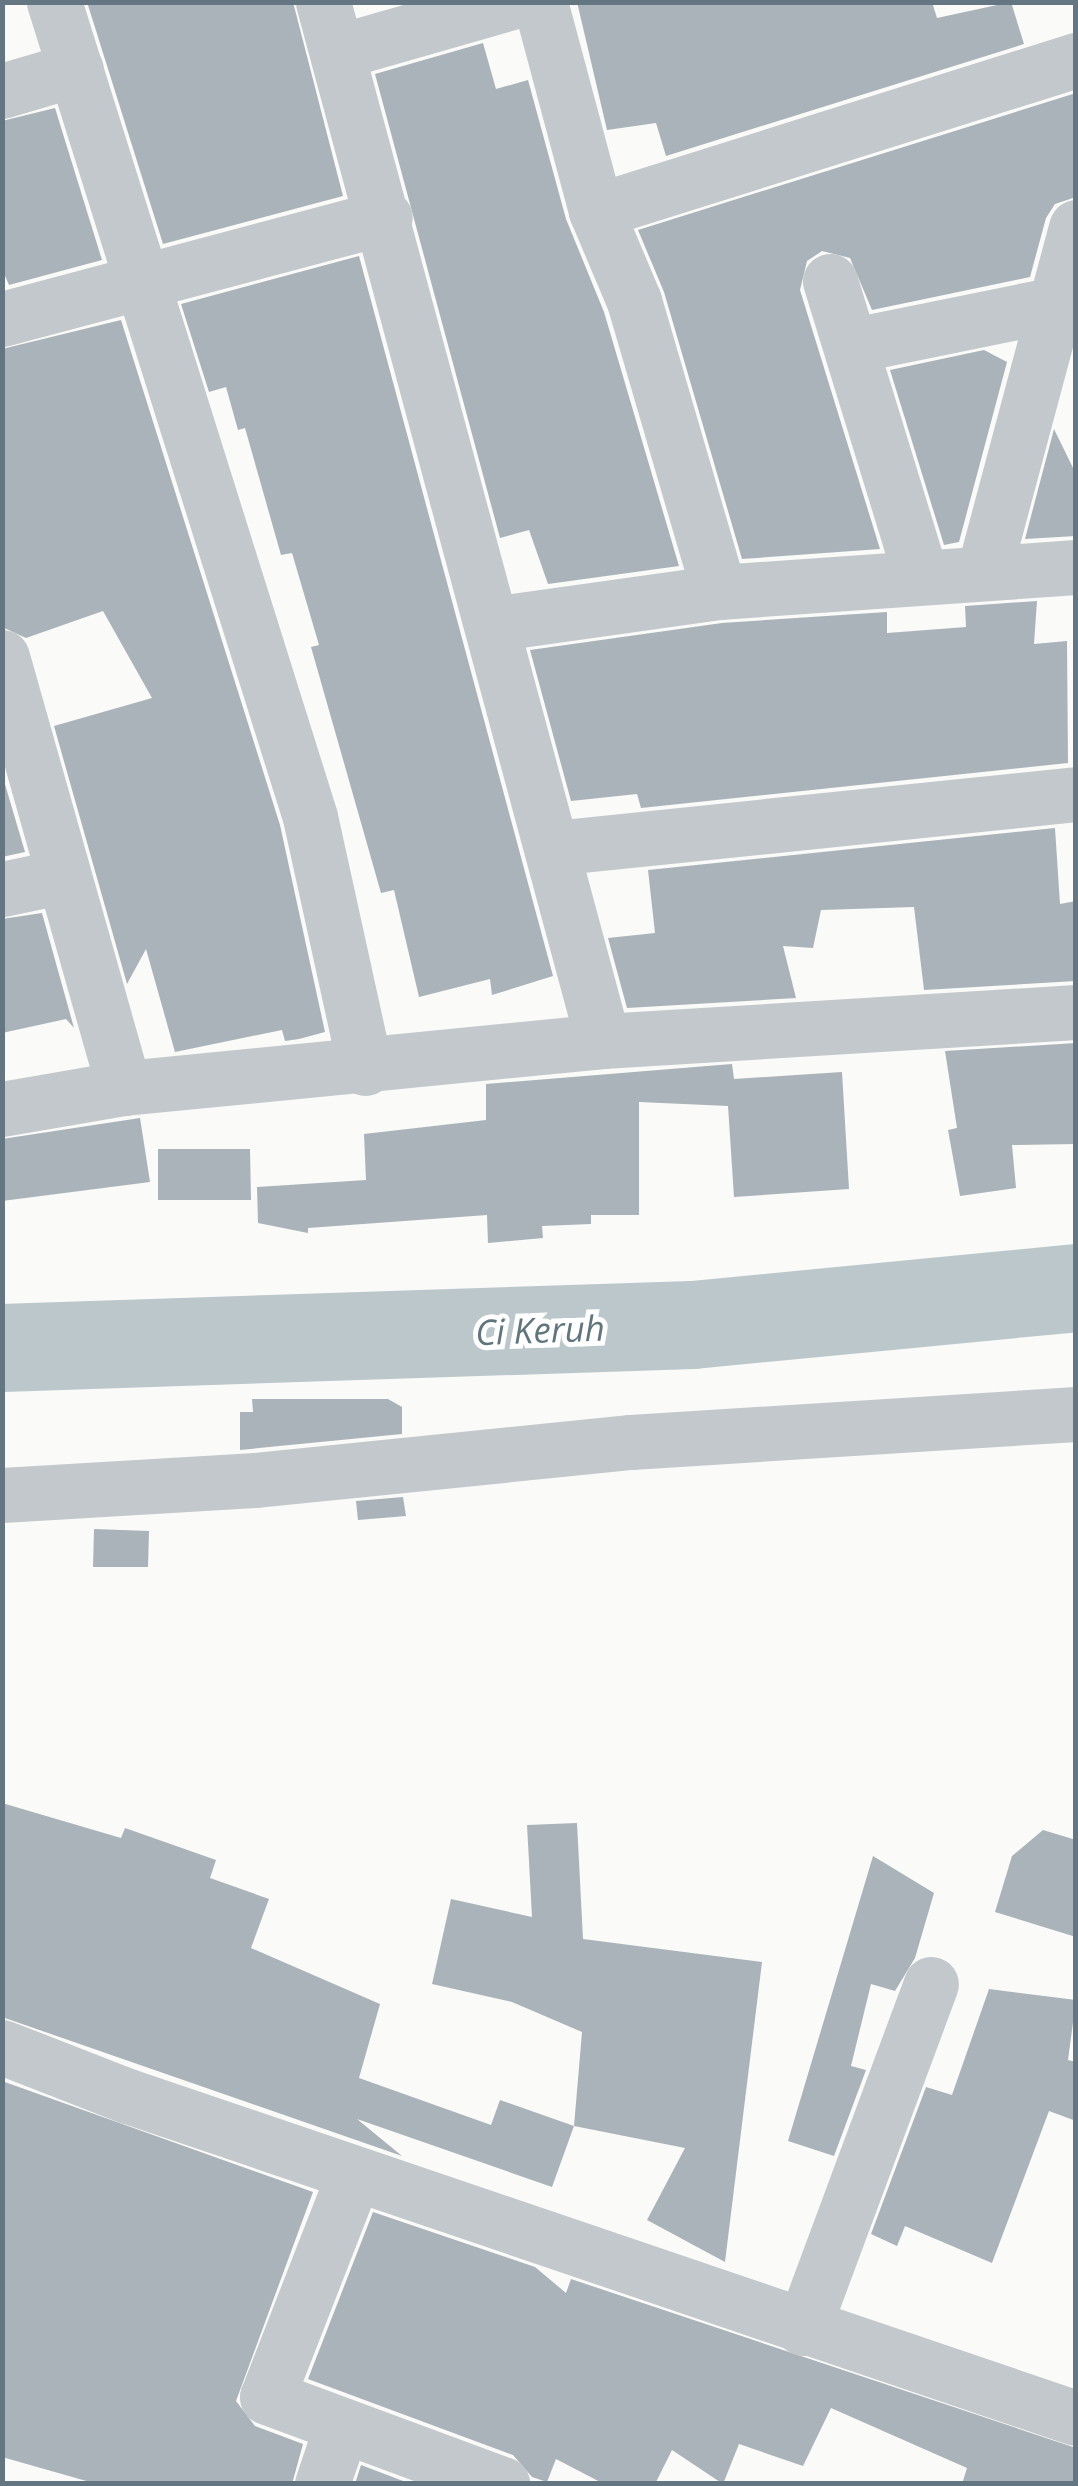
<!DOCTYPE html>
<html>
<head>
<meta charset="utf-8">
<style>
	body { margin:0 }
	#map { position:relative; width:1078px; height:2486px; overflow:hidden; background:#fafaf8; font-family:"Open Sans",sans-serif }
	div>[style] { position:absolute }
	.river>* { height:88px; margin:-44px; padding:0 44px; transform-origin:44px; border-radius:44px; background:#bbc7cb }
	.building>* { inset:0; background:#aab3b9 }
	.minor>* { height:55px; margin:-27.5px; padding:0 27.5px; transform-origin:27.5px; border-radius:27.5px; background:#c3c8cc }
	span { translate:-50% -50%; white-space:nowrap; text-align:center; line-height:1.15; -webkit-text-stroke:10px #fff; paint-order:stroke }
	.water-label { font-size:35px; color:#60757c; font-style:italic }
	.frame { position:absolute; inset:0; border:5px solid #657683; pointer-events:none }
</style>
</head>
<body>
<div id="map">
	<div class="river">
		<div style="left:2px;top:1348px;width:691px;rotate:-1.91deg"></div>
		<div style="left:693px;top:1325px;width:385px;rotate:-5.5deg"></div>
	</div>
	<div class="building">
		<div style="clip-path:polygon(87px 2px,293px 2px,343px 196px,163px 244px)"></div>
		<div style="clip-path:polygon(577px 2px,932px 2px,937px 18px,1011px 2px,1024px 44px,666px 156px,656px 123px,607px 130px)"></div>
		<div style="clip-path:polygon(483px 43px,496px 89px,528px 80px,566px 219px,604px 312px,679px 566px,548px 584px,529px 530px,500px 538px,375px 74px)"></div>
		<div style="clip-path:polygon(1076px 93px,1076px 197px,1055px 204px,1046px 218px,1030px 277px,872px 310px,850px 258px,822px 251px,807px 261px,800px 290px,880px 549px,742px 559px,664px 292px,638px 230px)"></div>
		<div style="clip-path:polygon(55px 108px,102px 260px,9px 285px,2px 269px,2px 121px)"></div>
		<div style="clip-path:polygon(359px 256px,553px 976px,492px 995px,490px 979px,419px 997px,394px 890px,381px 893px,311px 647px,319px 645px,292px 553px,281px 555px,245px 428px,238px 430px,226px 387px,209px 392px,181px 304px)"></div>
		<div style="clip-path:polygon(121px 320px,280px 825px,325px 1032px,299px 1039px,285px 1041px,282px 1030px,175px 1052px,146px 949px,127px 984px,54px 726px,152px 698px,103px 611px,26px 638px,2px 627px,2px 349px)"></div>
		<div style="clip-path:polygon(984px 350px,1007px 362px,959px 542px,944px 545px,890px 370px)"></div>
		<div style="clip-path:polygon(1054px 429px,1076px 474px,1076px 536px,1025px 539px)"></div>
		<div style="clip-path:polygon(1037px 601px,1034px 644px,1067px 641px,1068px 763px,641px 808px,637px 794px,571px 801px,530px 650px,722px 623px,887px 612px,887px 633px,966px 627px,965px 606px)"></div>
		<div style="clip-path:polygon(2px 774px,25px 852px,2px 857px)"></div>
		<div style="clip-path:polygon(1055px 828px,1060px 904px,1076px 901px,1076px 981px,924px 990px,914px 907px,821px 910px,813px 948px,783px 946px,796px 998px,627px 1008px,608px 938px,655px 933px,648px 870px)"></div>
		<div style="clip-path:polygon(42px 913px,74px 1028px,66px 1019px,2px 1033px,2px 919px)"></div>
		<div style="clip-path:polygon(1076px 1043px,1076px 1144px,1012px 1145px,1016px 1188px,960px 1196px,948px 1130px,957px 1128px,945px 1051px)"></div>
		<div style="clip-path:polygon(732px 1064px,734px 1079px,842px 1072px,849px 1189px,734px 1197px,728px 1106px,639px 1102px,639px 1215px,591px 1215px,591px 1224px,542px 1226px,543px 1238px,488px 1243px,487px 1215px,308px 1228px,308px 1233px,258px 1223px,257px 1187px,366px 1180px,364px 1134px,486px 1120px,486px 1084px)"></div>
		<div style="clip-path:polygon(140px 1118px,150px 1182px,2px 1201px,2px 1139px)"></div>
		<div style="clip-path:polygon(158px 1149px,250px 1149px,251px 1200px,158px 1200px)"></div>
		<div style="clip-path:polygon(252px 1399px,388px 1399px,402px 1407px,402px 1434px,240px 1450px,240px 1412px,253px 1412px)"></div>
		<div style="clip-path:polygon(403px 1497px,406px 1516px,358px 1520px,356px 1501px)"></div>
		<div style="clip-path:polygon(94px 1529px,149px 1531px,148px 1567px,93px 1567px)"></div>
		<div style="clip-path:polygon(2px 1803px,121px 1838px,125px 1828px,216px 1860px,210px 1878px,269px 1899px,251px 1948px,380px 2004px,359px 2078px,491px 2125px,500px 2100px,574px 2126px,552px 2187px,357px 2119px,402px 2156px,2px 2017px)"></div>
		<div style="clip-path:polygon(577px 1823px,583px 1939px,762px 1962px,725px 2262px,647px 2220px,685px 2148px,574px 2126px,582px 2032px,512px 2002px,432px 1984px,451px 1899px,532px 1917px,527px 1825px)"></div>
		<div style="clip-path:polygon(1043px 1830px,1076px 1840px,1076px 1937px,995px 1912px,1012px 1856px)"></div>
		<div style="clip-path:polygon(873px 1856px,934px 1893px,915px 1958px,895px 1991px,871px 1984px,851px 2066px,866px 2070px,834px 2156px,788px 2141px)"></div>
		<div style="clip-path:polygon(989px 1989px,1076px 2000px,1068px 2060px,1076px 2062px,1076px 2121px,1049px 2111px,992px 2263px,905px 2226px,897px 2246px,871px 2234px,926px 2087px,952px 2095px)"></div>
		<div style="clip-path:polygon(2px 2081px,313px 2192px,236px 2401px,255px 2426px,303px 2444px,292px 2484px,97px 2484px,2px 2457px)"></div>
		<div style="clip-path:polygon(373px 2212px,535px 2267px,566px 2293px,571px 2279px,1076px 2448px,1076px 2484px,962px 2484px,967px 2468px,831px 2408px,803px 2466px,739px 2444px,723px 2484px,672px 2450px,655px 2484px,604px 2484px,556px 2459px,547px 2482px,532px 2477px,513px 2455px,308px 2379px)"></div>
		<div style="clip-path:polygon(361px 2465px,411px 2484px,355px 2484px)"></div>
	</div>
	<div class="minor">
		<div style="left:54px;top:2px;width:854px;rotate:72.56deg"></div>
		<div style="left:310px;top:817px;width:257px;rotate:77.6deg"></div>
		<div style="left:323px;top:2px;width:1076px;rotate:74.92deg"></div>
		<div style="left:540px;top:2px;width:216px;rotate:75deg"></div>
		<div style="left:596px;top:211px;width:98px;rotate:67.1deg"></div>
		<div style="left:634px;top:301px;width:303px;rotate:73.7deg"></div>
		<div style="left:337px;top:52px;width:181px;rotate:-16deg"></div>
		<div style="left:2px;top:91px;width:77px;rotate:-16.6deg"></div>
		<div style="left:596px;top:211px;width:503px;rotate:-17.46deg"></div>
		<div style="left:830px;top:281px;width:309px;rotate:72.9deg"></div>
		<div style="left:2px;top:319px;width:396px;rotate:-14.9deg"></div>
		<div style="left:854px;top:345px;width:206px;rotate:-11.5deg"></div>
		<div style="left:984px;top:571px;width:356px;rotate:-75deg"></div>
		<div style="left:492px;top:624px;width:229px;rotate:-8deg"></div>
		<div style="left:719px;top:592px;width:358px;rotate:-4deg"></div>
		<div style="left:2px;top:657px;width:448px;rotate:74.2deg"></div>
		<div style="left:553px;top:848px;width:526px;rotate:-5.89deg"></div>
		<div style="left:2px;top:889px;width:63px;rotate:-11.8deg"></div>
		<div style="left:2px;top:1109px;width:124px;rotate:-9.8deg"></div>
		<div style="left:124px;top:1088px;width:481px;rotate:-5.6deg"></div>
		<div style="left:603px;top:1041px;width:474px;rotate:-3.5deg"></div>
		<div style="left:2px;top:1495px;width:254px;rotate:-3.4deg"></div>
		<div style="left:256px;top:1480px;width:377px;rotate:-5.8deg"></div>
		<div style="left:631px;top:1442px;width:446px;rotate:-3.6deg"></div>
		<div style="left:2px;top:2047px;width:135px;rotate:21.3deg"></div>
		<div style="left:128px;top:2096px;width:1001px;rotate:18.76deg"></div>
		<div style="left:354px;top:2174px;width:239px;rotate:111.3deg"></div>
		<div style="left:267px;top:2397px;width:251px;rotate:20.3deg"></div>
		<div style="left:803px;top:2328px;width:367px;rotate:-69.6deg"></div>
		<div style="left:322px;top:2484px;width:59px;rotate:-71.3deg"></div>
	</div>
	<div class="water-label">
		<span style="left:540px;top:1330px;rotate:-2deg">Ci Keruh</span>
	</div>
	<div class="frame"></div>
</div>
</body>
</html>
